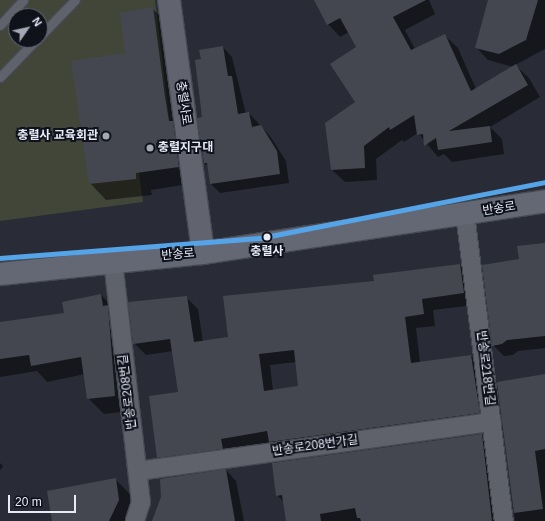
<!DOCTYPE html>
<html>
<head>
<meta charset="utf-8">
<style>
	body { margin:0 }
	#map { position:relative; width:545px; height:521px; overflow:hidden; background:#292c36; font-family:Helvetica,"Noto Sans KR",sans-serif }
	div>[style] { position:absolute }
	.green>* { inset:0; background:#424638 }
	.shadow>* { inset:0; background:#0007 }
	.building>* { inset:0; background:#454750 }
	.roads { filter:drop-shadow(1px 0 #454952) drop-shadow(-1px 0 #454952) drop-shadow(0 1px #454952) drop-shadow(0 -1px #454952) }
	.lane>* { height:9px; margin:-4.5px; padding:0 4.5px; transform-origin:4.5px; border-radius:4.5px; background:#60626b }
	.street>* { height:18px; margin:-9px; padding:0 9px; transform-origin:9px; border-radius:9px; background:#60626b }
	.secondary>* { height:22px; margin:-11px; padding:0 11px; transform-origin:11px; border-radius:11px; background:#61646f }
	.primary>* { height:22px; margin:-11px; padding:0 11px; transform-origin:11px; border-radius:11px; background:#636874 }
	.metro-1>* { height:5px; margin:-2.5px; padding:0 2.5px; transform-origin:2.5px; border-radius:2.5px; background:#55a4e8 }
	.dots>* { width:11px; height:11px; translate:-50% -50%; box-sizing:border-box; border:2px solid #0f121b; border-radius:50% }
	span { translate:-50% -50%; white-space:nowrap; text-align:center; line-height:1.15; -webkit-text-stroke:4px #0f121b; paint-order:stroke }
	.street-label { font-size:12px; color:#e7ebf8 }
	.poi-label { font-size:12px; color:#e7ebf8; font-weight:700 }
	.right { translate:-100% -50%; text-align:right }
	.left { translate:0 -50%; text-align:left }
	.stop-label { font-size:12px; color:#e7ebf8; font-weight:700 }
	.north { position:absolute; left:8px; top:8px; width:40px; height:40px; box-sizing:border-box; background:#0f121b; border:1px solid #656973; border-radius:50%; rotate:56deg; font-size:11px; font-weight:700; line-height:16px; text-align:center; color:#e7ebf8 }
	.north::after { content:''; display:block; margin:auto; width:14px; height:18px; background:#a4a8b4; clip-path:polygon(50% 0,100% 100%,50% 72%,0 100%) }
	.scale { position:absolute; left:8px; top:495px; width:68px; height:18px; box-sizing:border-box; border:2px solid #e7ebf8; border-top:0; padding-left:5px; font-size:12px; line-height:14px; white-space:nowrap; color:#e7ebf8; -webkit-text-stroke:3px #0f121b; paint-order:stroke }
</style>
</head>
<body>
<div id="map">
	<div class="green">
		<div style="clip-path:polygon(evenodd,0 0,155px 0,170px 126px,133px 131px,143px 202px,0 221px,0 0,16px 16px,40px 16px,40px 40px,16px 40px,16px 16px)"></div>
	</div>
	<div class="shadow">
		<div style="clip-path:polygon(315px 0,429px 0,435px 14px,405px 30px,415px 49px,445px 36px,458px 48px,476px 89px,514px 67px,488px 60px,476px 47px,489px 0,545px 0,545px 49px,515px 65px,529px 78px,540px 97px,490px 127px,502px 139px,504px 154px,452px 162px,444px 154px,438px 157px,418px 133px,404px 142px,402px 140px,376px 159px,377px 180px,345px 182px,332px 170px,356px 102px,357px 47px,349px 32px,340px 37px,328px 24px)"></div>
		<div style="clip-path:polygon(152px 8px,169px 25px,195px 183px,151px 190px,152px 195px,106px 200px,90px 183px,126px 54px)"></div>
		<div style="clip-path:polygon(223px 47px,232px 57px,246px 114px,249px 113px,270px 136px,286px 161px,289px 183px,220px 193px,211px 184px,208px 166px,204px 163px,202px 60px)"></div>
		<div style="clip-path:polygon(545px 243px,545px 348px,518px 351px,513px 355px,504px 356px,493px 345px,520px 260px)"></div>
		<div style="clip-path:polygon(evenodd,460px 265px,471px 276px,475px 305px,433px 310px,435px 326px,416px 328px,420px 363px,471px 356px,482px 367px,491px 424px,281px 453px,271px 443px,232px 451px,170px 469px,158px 457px,179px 393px,173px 351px,146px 355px,134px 343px,186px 297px,198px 309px,203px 342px,230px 338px,375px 282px,460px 265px,297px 362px,300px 387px,273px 390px,270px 365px,297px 362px)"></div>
		<div style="clip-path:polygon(101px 295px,117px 311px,130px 411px,104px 414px,88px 398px,85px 374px,47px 382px,37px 371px,0 377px,0 323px,65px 314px)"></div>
		<div style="clip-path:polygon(545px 375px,545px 521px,515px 521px,498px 383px)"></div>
		<div style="clip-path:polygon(482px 435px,493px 446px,502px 521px,287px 521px,284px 502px,277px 495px)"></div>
		<div style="clip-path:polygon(0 463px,3px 466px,0 470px)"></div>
		<div style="clip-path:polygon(226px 470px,236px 481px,244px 521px,154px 521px)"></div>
		<div style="clip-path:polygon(115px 479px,133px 497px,134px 521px,53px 521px)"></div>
	</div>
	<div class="building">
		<div style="clip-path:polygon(314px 0,426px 0,393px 17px,411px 50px,445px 34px,471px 91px,516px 64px,528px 85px,449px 131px,490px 126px,492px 142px,438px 150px,436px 138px,424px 146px,423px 134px,417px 135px,414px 115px,390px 130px,389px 127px,364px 146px,365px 168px,331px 170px,325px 123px,355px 102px,330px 64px,356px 47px,340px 18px,327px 25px)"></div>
		<div style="clip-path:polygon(488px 0,538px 0,526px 40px,499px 54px,475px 48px)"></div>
		<div style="clip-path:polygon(153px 7px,165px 97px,169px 121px,173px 121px,179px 167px,136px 173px,136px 179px,89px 184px,71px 61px,125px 53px,120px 13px)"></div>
		<div style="clip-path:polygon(223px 46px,228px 76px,232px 76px,238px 114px,249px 112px,252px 127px,261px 125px,277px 151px,280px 174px,210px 184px,207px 163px,204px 163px,197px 118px,202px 117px,195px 60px,201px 59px,199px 50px)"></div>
		<div style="clip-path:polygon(545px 243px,545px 336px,507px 340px,502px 344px,492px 346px,482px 265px,519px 259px,517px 246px)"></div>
		<div style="clip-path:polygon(evenodd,460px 264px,464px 293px,422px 299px,424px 314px,405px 317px,411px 363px,471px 355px,480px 413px,269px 442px,267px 431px,221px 439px,223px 449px,157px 458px,149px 396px,178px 392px,170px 339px,133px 344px,128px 302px,187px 296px,194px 342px,228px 337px,223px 296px,374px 281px,373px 275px,460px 264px,294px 350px,298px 386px,264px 391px,259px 354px,294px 350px)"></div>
		<div style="clip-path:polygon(101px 294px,103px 306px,108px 305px,115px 396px,87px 399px,81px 357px,31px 366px,29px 355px,0 359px,0 322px,64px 313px,62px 302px)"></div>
		<div style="clip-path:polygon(545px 374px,545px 449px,535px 451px,543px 509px,514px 513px,497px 382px)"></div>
		<div style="clip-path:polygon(482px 434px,492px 521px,361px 521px,360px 518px,357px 518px,355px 508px,320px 514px,321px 521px,286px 521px,282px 495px,276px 496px,272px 463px)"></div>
		<div style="clip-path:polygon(226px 469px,235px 521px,152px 521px,161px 497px,160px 479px)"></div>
		<div style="clip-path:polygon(116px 478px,119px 500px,109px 521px,52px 521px,47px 491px)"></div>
	</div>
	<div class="roads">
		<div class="lane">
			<div style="left:0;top:25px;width:34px;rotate:-47deg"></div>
			<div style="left:40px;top:36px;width:50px;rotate:-45.8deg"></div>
			<div style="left:0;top:77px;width:52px;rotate:-45.8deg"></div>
		</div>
		<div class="street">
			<div style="left:465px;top:214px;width:309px;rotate:82.8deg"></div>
			<div style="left:113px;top:261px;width:243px;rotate:83.4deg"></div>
			<div style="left:141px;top:502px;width:20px;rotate:108deg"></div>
			<div style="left:138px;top:471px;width:357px;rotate:-7.9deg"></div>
		</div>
		<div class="secondary">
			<div style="left:169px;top:0;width:255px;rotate:82.3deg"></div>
		</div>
		<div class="primary">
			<div style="left:0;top:274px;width:204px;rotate:-5.9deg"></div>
			<div style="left:203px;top:253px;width:346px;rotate:-8.6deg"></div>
		</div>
	</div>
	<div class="metro-1">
		<div style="left:0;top:258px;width:261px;rotate:-4.4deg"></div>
		<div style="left:260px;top:238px;width:290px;rotate:-11.1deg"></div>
	</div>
	<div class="dots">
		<div style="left:106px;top:136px;background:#a4a8b4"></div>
		<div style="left:150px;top:148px;background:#a4a8b4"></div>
		<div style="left:267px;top:237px;background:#e7ebf8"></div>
	</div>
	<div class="street-label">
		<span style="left:183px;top:103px;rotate:82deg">충렬사로</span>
		<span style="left:499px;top:209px;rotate:-9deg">반송로</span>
		<span style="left:178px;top:255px;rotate:-5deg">반송로</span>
		<span style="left:485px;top:368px;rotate:83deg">반송로218번길</span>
		<span style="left:128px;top:392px;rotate:-97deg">반송로208번길</span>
		<span style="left:315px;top:446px;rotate:-8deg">반송로208번가길</span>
	</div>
	<div class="poi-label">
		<span class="right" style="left:98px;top:136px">충렬사 교육회관</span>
		<span class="left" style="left:158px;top:148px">충렬지구대</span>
	</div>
	<div class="stop-label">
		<span style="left:267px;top:252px">충렬사</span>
	</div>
	<div class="north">N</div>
	<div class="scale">20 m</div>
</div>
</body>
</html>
